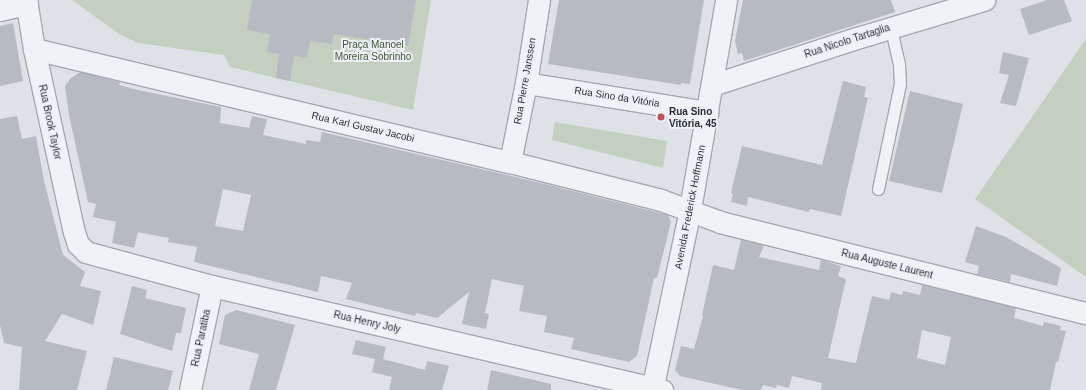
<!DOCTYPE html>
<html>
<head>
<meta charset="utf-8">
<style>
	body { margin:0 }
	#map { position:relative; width:1086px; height:390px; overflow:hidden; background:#dee1e6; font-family:Helvetica,sans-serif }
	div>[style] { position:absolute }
	.green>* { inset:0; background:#c3d0c0 }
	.building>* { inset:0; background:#b6bac3 }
	.roads { filter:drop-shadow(1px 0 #a4a8b0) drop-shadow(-1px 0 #a4a8b0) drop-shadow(0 1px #a4a8b0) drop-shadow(0 -1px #a4a8b0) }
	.lane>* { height:11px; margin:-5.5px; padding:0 5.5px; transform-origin:5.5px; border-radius:5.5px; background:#f0f2f5 }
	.street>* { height:21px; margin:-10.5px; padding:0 10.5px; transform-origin:10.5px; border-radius:10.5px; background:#f0f2f5 }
	.dots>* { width:11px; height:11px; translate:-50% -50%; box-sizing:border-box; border:2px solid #edf0f4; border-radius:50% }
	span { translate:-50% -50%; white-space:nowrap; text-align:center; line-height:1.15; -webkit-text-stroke:4px #edf0f4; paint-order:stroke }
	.street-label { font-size:10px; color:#282f3c }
	.park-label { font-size:10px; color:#3c5737 }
	.poi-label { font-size:10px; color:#282f3c; font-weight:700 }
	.left { translate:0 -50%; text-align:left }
</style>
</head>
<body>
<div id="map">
	<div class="green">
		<div style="clip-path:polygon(72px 0,431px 0,413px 110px,230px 67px,224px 55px,138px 43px,119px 34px)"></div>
		<div style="clip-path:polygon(1086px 39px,1086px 277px,975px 199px)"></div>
		<div style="clip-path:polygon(555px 122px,667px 141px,663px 168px,552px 140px)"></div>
	</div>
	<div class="building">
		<div style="clip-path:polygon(252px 0,416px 0,408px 46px,334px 34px,332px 44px,310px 41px,307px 58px,294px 56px,290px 81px,276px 78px,279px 54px,267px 52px,270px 34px,247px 30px)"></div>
		<div style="clip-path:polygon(559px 0,704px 0,690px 84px,681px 83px,681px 85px,548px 64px)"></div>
		<div style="clip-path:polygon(743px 0,891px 0,895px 12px,744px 61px,742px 53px,738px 54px,735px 41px)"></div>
		<div style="clip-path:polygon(1047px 0,1064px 0,1072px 21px,1029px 35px,1020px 9px)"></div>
		<div style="clip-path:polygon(13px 23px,23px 81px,0 86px,0 26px)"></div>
		<div style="clip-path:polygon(1003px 52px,1029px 58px,1016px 106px,1000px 103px,1009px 75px,999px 73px)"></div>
		<div style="clip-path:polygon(evenodd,80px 72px,120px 82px,119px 85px,138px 90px,221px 107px,220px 123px,249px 128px,252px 116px,267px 119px,263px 135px,306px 144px,306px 140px,320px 142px,322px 132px,545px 184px,668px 215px,671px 222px,657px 278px,654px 278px,637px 356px,629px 362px,571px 349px,574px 338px,544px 332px,547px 316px,519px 311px,524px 286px,492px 279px,485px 313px,489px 314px,486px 329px,462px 324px,469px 292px,437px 318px,416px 313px,415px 316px,346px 299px,352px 283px,321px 276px,318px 292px,194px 262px,197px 247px,168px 242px,169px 238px,138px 232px,134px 248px,112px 243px,116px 222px,93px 217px,96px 204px,88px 202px,69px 115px,65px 86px,70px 79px,80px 72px,223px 189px,251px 195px,243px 231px,215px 226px,223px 189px)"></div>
		<div style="clip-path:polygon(843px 81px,866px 87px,864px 97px,868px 98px,841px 216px,810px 209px,809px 212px,748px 197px,747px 206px,731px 202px,733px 194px,731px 193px,742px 146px,822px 165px)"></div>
		<div style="clip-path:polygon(910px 91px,963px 104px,942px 193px,889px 181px)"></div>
		<div style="clip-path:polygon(17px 116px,22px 139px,36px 136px,44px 181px,63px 255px,85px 272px,80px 286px,101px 291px,93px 325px,62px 314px,45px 341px,87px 351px,77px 390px,19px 390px,22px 347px,4px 343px,0 325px,0 119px)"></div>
		<div style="clip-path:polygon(976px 226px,1006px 237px,1061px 268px,1057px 286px,1011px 274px,1010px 282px,977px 274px,979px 266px,965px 262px)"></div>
		<div style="clip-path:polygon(evenodd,741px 240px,764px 245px,759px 257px,819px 270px,821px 260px,841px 266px,838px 276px,846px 279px,828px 358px,856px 363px,872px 296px,889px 300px,891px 292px,902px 295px,903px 291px,920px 295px,922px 285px,1016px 308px,1014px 318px,1043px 326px,1044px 322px,1061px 326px,1060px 330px,1066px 331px,1058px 362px,1056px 362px,1050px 390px,821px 390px,822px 383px,792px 376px,789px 388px,777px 385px,776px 388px,763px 385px,761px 390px,742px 390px,680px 376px,675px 370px,681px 346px,694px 349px,703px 316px,702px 315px,713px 265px,734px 270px,741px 240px,922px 330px,951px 337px,945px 365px,917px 358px,922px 330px)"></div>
		<div style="clip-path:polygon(132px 286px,147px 290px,145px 298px,186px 308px,181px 333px,176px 333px,172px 351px,120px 334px)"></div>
		<div style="clip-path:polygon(236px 310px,295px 325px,276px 390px,249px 390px,259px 354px,219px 344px,225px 315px)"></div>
		<div style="clip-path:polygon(356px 340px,386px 347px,383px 359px,425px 370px,427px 361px,449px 366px,442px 390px,389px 390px,392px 377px,372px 372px,375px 359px,352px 354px)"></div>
		<div style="clip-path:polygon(114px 357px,173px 371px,168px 390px,106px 390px)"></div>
		<div style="clip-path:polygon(491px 370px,551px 384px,551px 390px,487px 390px)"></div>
	</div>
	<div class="roads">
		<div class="lane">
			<div style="left:878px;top:189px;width:107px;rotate:-78.2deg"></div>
			<div style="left:900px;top:84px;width:20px;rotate:-93deg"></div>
			<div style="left:899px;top:64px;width:37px;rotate:-103deg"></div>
		</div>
		<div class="street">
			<div style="left:26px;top:0;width:50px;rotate:80.7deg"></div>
			<div style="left:34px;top:49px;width:187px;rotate:77.7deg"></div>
			<div style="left:74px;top:232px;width:13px;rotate:72deg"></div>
			<div style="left:78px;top:244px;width:11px;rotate:45deg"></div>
			<div style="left:86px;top:252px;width:131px;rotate:15.1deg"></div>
			<div style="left:212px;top:286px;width:462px;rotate:13deg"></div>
			<div style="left:0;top:10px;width:28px;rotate:-13deg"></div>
			<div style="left:34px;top:49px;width:489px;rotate:13.4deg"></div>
			<div style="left:510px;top:162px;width:156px;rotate:14.1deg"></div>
			<div style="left:661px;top:200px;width:63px;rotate:20.4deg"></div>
			<div style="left:720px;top:222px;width:377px;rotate:14deg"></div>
			<div style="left:526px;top:83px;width:184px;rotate:9.1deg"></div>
			<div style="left:712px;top:85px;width:152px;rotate:-18deg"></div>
			<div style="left:857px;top:38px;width:133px;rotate:-16.7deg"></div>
			<div style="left:510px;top:162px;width:81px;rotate:-78.6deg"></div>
			<div style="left:526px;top:83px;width:84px;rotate:-81.1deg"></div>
			<div style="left:190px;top:390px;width:106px;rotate:-78.1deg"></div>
			<div style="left:652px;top:390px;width:185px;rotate:-78.1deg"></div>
			<div style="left:690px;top:209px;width:212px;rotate:-80.2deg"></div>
		</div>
	</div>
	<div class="dots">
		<div style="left:661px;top:117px;background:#c34c59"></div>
	</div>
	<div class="street-label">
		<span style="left:847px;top:41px;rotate:-18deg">Rua Nicolo Tartaglia</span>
		<span style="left:525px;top:81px;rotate:-80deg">Rua Pierre Janssen</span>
		<span style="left:617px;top:97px;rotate:9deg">Rua Sino da Vitória</span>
		<span style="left:50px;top:122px;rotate:78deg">Rua Brook Taylor</span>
		<span style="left:363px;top:127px;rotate:13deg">Rua Karl Gustav Jacobi</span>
		<span style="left:690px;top:207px;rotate:-79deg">Avenida Frederick Hoffmann</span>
		<span style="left:887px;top:264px;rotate:14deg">Rua Auguste Laurent</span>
		<span style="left:367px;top:322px;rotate:13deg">Rua Henry Joly</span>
		<span style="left:201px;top:338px;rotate:-78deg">Rua Paratiba</span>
	</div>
	<div class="park-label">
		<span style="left:373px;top:50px">Praça Manoel<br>Moreira Sobrinho</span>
	</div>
	<div class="poi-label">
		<span class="left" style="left:669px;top:117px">Rua Sino<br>Vitória, 45</span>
	</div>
</div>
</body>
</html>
